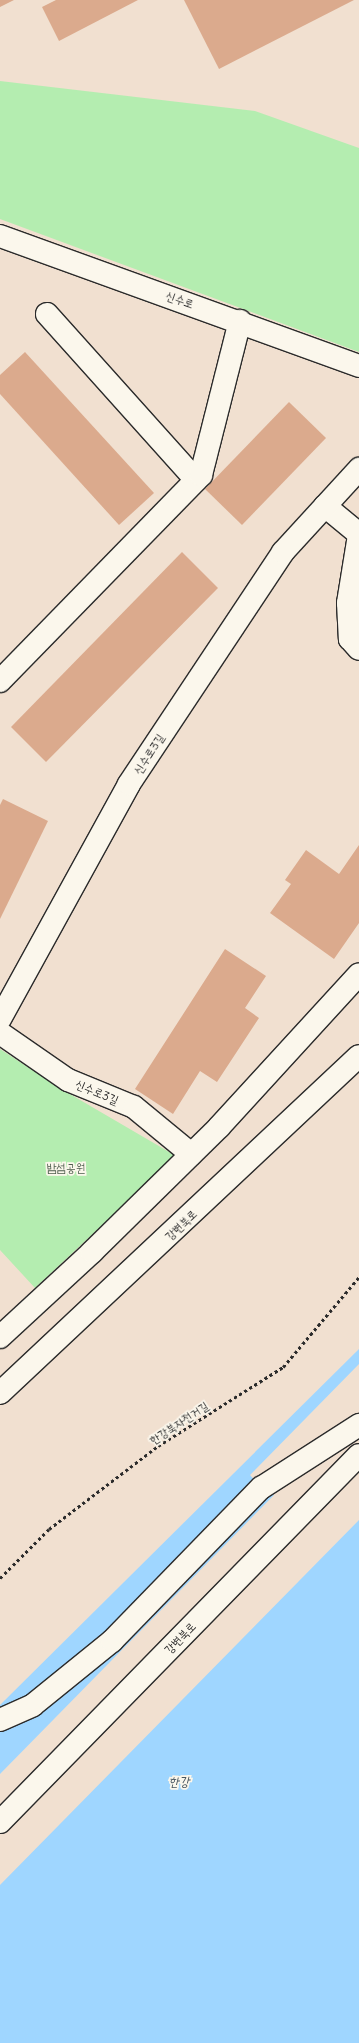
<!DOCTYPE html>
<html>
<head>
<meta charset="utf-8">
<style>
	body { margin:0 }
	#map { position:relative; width:359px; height:2043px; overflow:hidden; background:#f1e0d0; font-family:Delius,"Poor Story",sans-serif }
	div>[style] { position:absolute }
	.green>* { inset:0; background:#b4edb0 }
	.water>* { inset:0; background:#9fd6ff }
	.pier>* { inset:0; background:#f1e0d0 }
	.building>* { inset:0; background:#dbaa8d }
	.path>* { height:2.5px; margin-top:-1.25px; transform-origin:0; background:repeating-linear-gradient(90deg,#2b2b2b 0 3px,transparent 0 6px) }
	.roads { filter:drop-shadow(1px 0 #2b2b2b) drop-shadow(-1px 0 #2b2b2b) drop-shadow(0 1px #2b2b2b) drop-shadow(0 -1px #2b2b2b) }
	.minor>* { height:22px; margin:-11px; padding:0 11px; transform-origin:11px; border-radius:11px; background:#fbf7ec }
	.highway>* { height:22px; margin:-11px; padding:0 11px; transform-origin:11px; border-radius:11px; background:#fbf7ec }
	span { translate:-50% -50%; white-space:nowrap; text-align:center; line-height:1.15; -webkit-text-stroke:3.5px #fbf7ec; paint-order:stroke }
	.street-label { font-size:12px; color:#2b2b2b }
	.park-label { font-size:12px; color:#4d5c4c }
	.water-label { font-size:13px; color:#485660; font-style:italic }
</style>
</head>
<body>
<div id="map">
	<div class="green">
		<div style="clip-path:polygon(0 81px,255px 111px,359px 148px,359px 352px,0 219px)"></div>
		<div style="clip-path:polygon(0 1049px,63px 1090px,176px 1156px,35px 1288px,0 1250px)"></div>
	</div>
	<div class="water">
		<div style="clip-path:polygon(359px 1349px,359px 2043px,0 2043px,0 1705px)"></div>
	</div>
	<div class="pier">
		<div style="clip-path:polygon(359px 1364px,359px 1520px,0 1885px,0 1774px,274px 1495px,261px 1488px,250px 1475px)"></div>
	</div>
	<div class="building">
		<div style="clip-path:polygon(0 0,14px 0,0 7px)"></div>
		<div style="clip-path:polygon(56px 0,138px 0,59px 41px,42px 7px)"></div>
		<div style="clip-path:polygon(184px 0,354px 0,219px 69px)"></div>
		<div style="clip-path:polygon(25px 352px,154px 493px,119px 525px,0 394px,0 375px)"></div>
		<div style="clip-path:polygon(289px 402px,326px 438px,242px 525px,205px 489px)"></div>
		<div style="clip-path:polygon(182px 552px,218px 588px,46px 762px,11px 727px)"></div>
		<div style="clip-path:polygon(3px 799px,48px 821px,0 919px,0 805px)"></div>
		<div style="clip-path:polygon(359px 845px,359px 923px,334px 959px,270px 913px,291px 884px,285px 880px,306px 850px,339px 874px)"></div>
		<div style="clip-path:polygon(225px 949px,266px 976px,245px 1008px,259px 1018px,217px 1082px,200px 1071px,173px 1114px,135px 1089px)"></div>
	</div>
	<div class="path">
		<div style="left:0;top:1578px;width:69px;rotate:-45deg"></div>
		<div style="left:49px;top:1529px;width:137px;rotate:-37.3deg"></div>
		<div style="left:158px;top:1446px;width:148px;rotate:-32.3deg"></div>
		<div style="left:283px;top:1367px;width:118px;rotate:-49.8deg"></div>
	</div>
	<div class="roads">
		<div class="minor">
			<div style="left:0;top:236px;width:382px;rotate:19.9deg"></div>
			<div style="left:47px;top:314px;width:223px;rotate:48.1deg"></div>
			<div style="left:325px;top:506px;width:44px;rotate:39.5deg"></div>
			<div style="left:359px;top:535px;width:69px;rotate:99.2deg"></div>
			<div style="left:348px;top:603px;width:36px;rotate:87deg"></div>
			<div style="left:350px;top:639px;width:13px;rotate:48deg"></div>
			<div style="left:0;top:681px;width:288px;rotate:-45.7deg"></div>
			<div style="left:201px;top:475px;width:159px;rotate:-75.8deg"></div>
			<div style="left:0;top:1019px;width:268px;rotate:-61.2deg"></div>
			<div style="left:129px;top:784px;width:278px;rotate:-56.4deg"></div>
			<div style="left:283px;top:552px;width:113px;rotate:-47.5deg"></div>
			<div style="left:0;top:1033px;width:83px;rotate:34.7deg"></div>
			<div style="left:68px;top:1080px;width:71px;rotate:22.2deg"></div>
			<div style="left:134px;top:1107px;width:74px;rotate:39.5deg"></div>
			<div style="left:0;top:1337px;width:125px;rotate:-42.7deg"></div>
			<div style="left:92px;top:1252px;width:178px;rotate:-44.5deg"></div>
			<div style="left:219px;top:1127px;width:207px;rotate:-47.5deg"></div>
		</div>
		<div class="highway">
			<div style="left:0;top:1393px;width:492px;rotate:-43.2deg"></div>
			<div style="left:0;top:1720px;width:36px;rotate:-24deg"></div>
			<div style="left:33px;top:1705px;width:102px;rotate:-39deg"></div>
			<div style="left:112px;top:1641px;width:214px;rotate:-45.8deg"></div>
			<div style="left:261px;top:1488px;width:117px;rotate:-32.7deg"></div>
			<div style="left:0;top:1822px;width:513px;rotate:-45.63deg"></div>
		</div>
	</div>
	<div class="street-label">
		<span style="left:180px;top:300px;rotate:20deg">신수로</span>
		<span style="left:149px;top:754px;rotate:-57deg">신수로3길</span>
		<span style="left:97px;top:1092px;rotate:23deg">신수로3길</span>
		<span style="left:181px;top:1225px;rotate:-43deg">강변북로</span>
		<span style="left:179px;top:1423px;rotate:-33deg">한강북자전거길</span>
		<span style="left:180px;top:1638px;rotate:-46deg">강변북로</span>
	</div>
	<div class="park-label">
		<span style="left:66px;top:1168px">밤섬공원</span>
	</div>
	<div class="water-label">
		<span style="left:179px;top:1782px">한강</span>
	</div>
</div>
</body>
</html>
